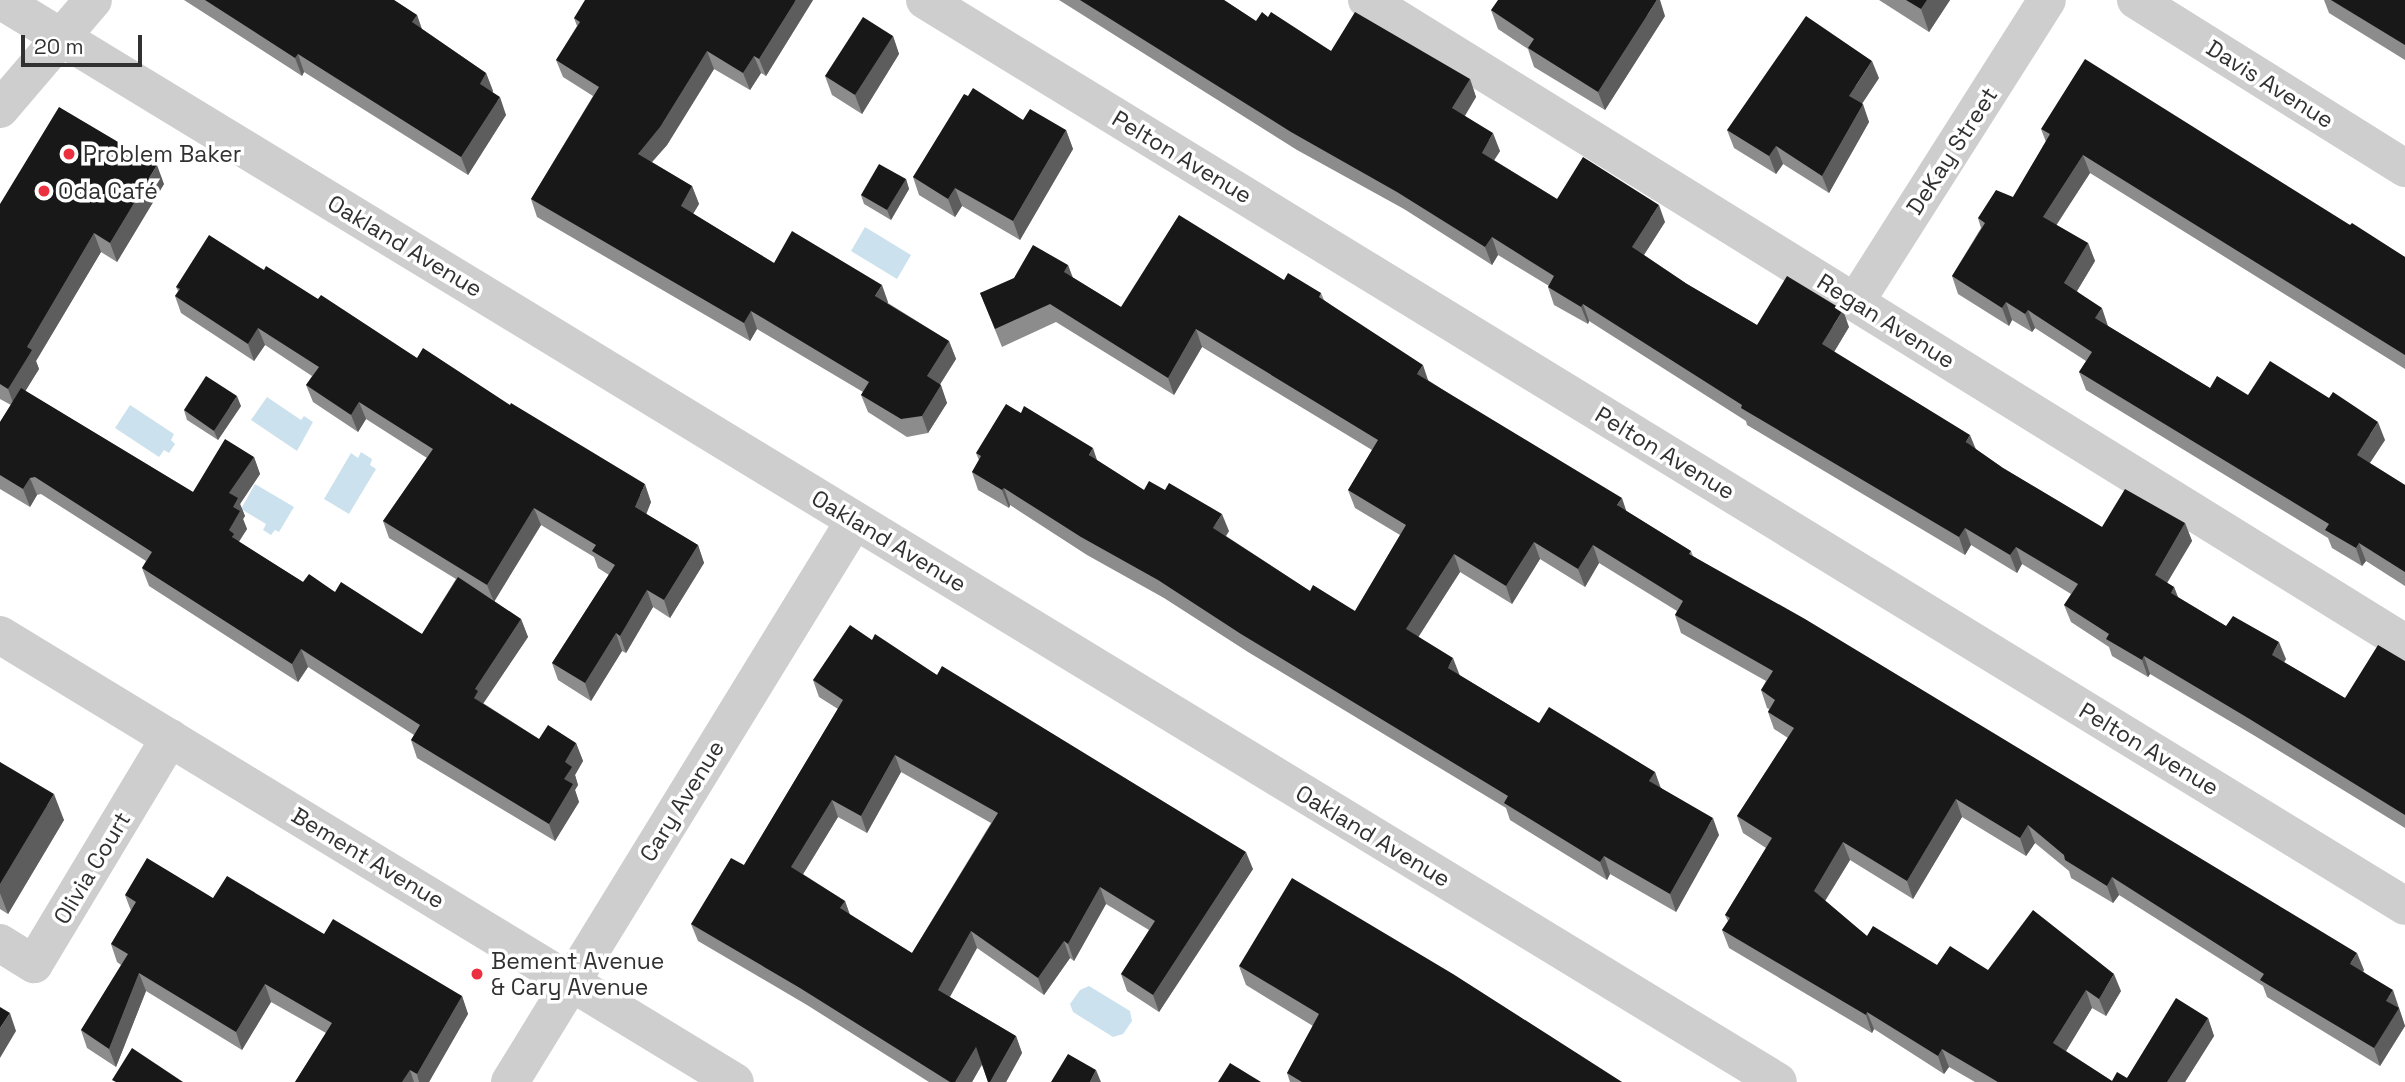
<!DOCTYPE html>
<html>
<head>
<meta charset="utf-8">
<style>
	body { margin:0 }
	#map { position:relative; width:2405px; height:1082px; overflow:hidden; background:#fff; font-family:"Space Grotesk",sans-serif }
	div>[style] { position:absolute }
	.water>* { inset:0; background:#cce1ee }
	.minor>* { height:38px; margin:-19px; padding:0 19px; transform-origin:19px; border-radius:19px; background:#cecece }
	.wall>* { inset:0; background:#8c8c8c }
	.shaded-wall>* { inset:0; background:#5d5d5d }
	.building>* { inset:0; background:#181818 }
	.dots>* { width:19px; height:19px; translate:-50% -50%; box-sizing:border-box; border:4px solid #fff; border-radius:50% }
	span { translate:-50% -50%; white-space:nowrap; text-align:center; line-height:1.15; -webkit-text-stroke:7px #fff; paint-order:stroke }
	.street-label { font-size:23px; color:#313131 }
	.poi-label { font-size:23px; color:#313131 }
	.left { translate:0 -50%; text-align:left }
	.scale { position:absolute; left:21px; top:35px; width:121px; height:32px; box-sizing:border-box; border:4px solid #313131; border-top:0; padding-left:9px; font-size:21px; line-height:24px; white-space:nowrap; color:#313131; -webkit-text-stroke:5px #fff; paint-order:stroke }
</style>
</head>
<body>
<div id="map">
	<div class="water">
		<div style="clip-path:polygon(865px 227px,911px 255px,897px 279px,851px 251px)"></div>
		<div style="clip-path:polygon(267px 397px,301px 420px,304px 416px,313px 422px,297px 451px,251px 420px)"></div>
		<div style="clip-path:polygon(130px 405px,174px 434px,171px 440px,175px 444px,169px 453px,164px 450px,159px 457px,115px 428px)"></div>
		<div style="clip-path:polygon(361px 452px,372px 459px,370px 465px,376px 469px,349px 514px,324px 499px,351px 453px,358px 458px)"></div>
		<div style="clip-path:polygon(255px 484px,294px 507px,279px 532px,275px 530px,271px 535px,263px 530px,266px 524px,241px 509px)"></div>
		<div style="clip-path:polygon(1089px 986px,1130px 1011px,1132px 1021px,1123px 1034px,1113px 1037px,1073px 1012px,1070px 1004px,1080px 990px)"></div>
	</div>
	<div class="minor">
		<div style="left:0;top:0;width:2081px;rotate:31.32deg"></div>
		<div style="left:925px;top:0;width:1735px;rotate:31.47deg"></div>
		<div style="left:1367px;top:0;width:1221px;rotate:31.78deg"></div>
		<div style="left:2136px;top:0;width:317px;rotate:32deg"></div>
		<div style="left:0;top:109px;width:143px;rotate:-49.5deg"></div>
		<div style="left:1856px;top:301px;width:356px;rotate:-57.6deg"></div>
		<div style="left:0;top:635px;width:860px;rotate:31.31deg"></div>
		<div style="left:0;top:943px;width:40px;rotate:32deg"></div>
		<div style="left:34px;top:964px;width:264px;rotate:-59deg"></div>
		<div style="left:510px;top:1082px;width:659px;rotate:-58.46deg"></div>
	</div>
	<div class="wall">
		<div style="clip-path:polygon(184px 0,394px 0,417px 15px,422px 29px,486px 73px,493px 91px,492px 92px,506px 115px,468px 175px,304px 72px,302px 76px)"></div>
		<div style="clip-path:polygon(813px 0,766px 76px,761px 73px,750px 90px,714px 69px,667px 145px,652px 162px,692px 186px,699px 204px,693px 214px,774px 263px,888px 302px,888px 303px,949px 341px,956px 359px,940px 384px,947px 403px,928px 433px,907px 437px,868px 412px,861px 395px,863px 392px,757px 329px,750px 341px,537px 217px,531px 199px,593px 96px,563px 77px,556px 60px,577px 26px,574px 18px)"></div>
		<div style="clip-path:polygon(1059px 0,1224px 0,1256px 21px,1268px 17px,1331px 51px,1470px 79px,1476px 97px,1465px 116px,1500px 151px,1494px 160px,1557px 199px,1665px 222px,1644px 255px,1687px 284px,1757px 325px,1849px 327px,1834px 352px,2003px 468px,2102px 527px,2185px 523px,2192px 541px,2167px 583px,2174px 587px,2178px 597px,2226px 626px,2286px 659px,2284px 662px,2345px 698px,2405px 661px,2405px 828px,2255px 736px,2150px 674px,2148px 677px,2112px 656px,2109px 647px,2071px 622px,2064px 605px,2071px 594px,2022px 564px,2017px 573px,1971px 545px,1965px 555px,1747px 425px,1746px 421px,1589px 321px,1588px 324px,1554px 305px,1548px 287px,1549px 286px,1498px 255px,1492px 265px,1404px 209px,1297px 150px)"></div>
		<div style="clip-path:polygon(1879px 0,1950px 0,1929px 32px)"></div>
		<div style="clip-path:polygon(2324px 0,2405px 0,2405px 60px,2329px 13px)"></div>
		<div style="clip-path:polygon(1491px 10px,1665px 16px,1605px 110px,1534px 67px,1528px 49px,1498px 29px)"></div>
		<div style="clip-path:polygon(893px 36px,899px 54px,862px 114px,832px 95px,825px 76px)"></div>
		<div style="clip-path:polygon(1879px 78px,1862px 104px,1869px 122px,1829px 193px,1783px 164px,1776px 174px,1734px 148px,1727px 130px)"></div>
		<div style="clip-path:polygon(968px 96px,1023px 120px,1066px 130px,1073px 149px,1020px 240px,962px 206px,955px 217px,919px 195px,913px 177px)"></div>
		<div style="clip-path:polygon(2041px 129px,2350px 225px,2405px 257px,2405px 369px,2090px 173px,2056px 225px,2088px 243px,2095px 261px,2077px 291px,2108px 326px,2210px 388px,2248px 395px,2385px 440px,2370px 463px,2405px 485px,2405px 586px,2366px 561px,2362px 566px,2332px 548px,2328px 538px,2086px 390px,2079px 372px,2086px 361px,2035px 328px,2032px 332px,2012px 320px,2009px 326px,1958px 294px,1952px 276px,1981px 228px,1978px 218px,2013px 197px,2046px 142px)"></div>
		<div style="clip-path:polygon(906px 179px,909px 189px,891px 220px,864px 204px,861px 195px)"></div>
		<div style="clip-path:polygon(164px 184px,117px 262px,101px 252px,36px 361px,39px 369px,25px 391px,193px 492px,254px 457px,260px 474px,240px 504px,245px 516px,243px 519px,247px 529px,239px 542px,303px 582px,335px 592px,422px 634px,456px 579px,389px 538px,383px 521px,427px 458px,366px 419px,358px 432px,313px 402px,306px 385px,312px 376px,265px 345px,254px 361px,181px 313px,175px 296px,178px 291px,176px 287px,264px 270px,318px 299px,417px 358px,651px 502px,646px 514px,698px 545px,704px 563px,670px 618px,653px 607px,626px 653px,622px 651px,591px 701px,558px 680px,552px 663px,609px 575px,598px 568px,594px 557px,541px 525px,494px 601px,521px 619px,528px 637px,483px 703px,539px 739px,576px 743px,583px 761px,575px 775px,578px 785px,575px 790px,579px 802px,555px 841px,417px 758px,411px 740px,414px 735px,308px 667px,298px 682px,149px 586px,142px 568px,146px 561px,41px 494px,37px 495px,30px 507px,0 489px,0 422px,11px 405px,0 399px,0 204px)"></div>
		<div style="clip-path:polygon(1068px 265px,1072px 277px,1121px 307px,1284px 280px,1321px 293px,1324px 300px,1428px 380px,1626px 511px,1691px 551px,1693px 556px,2364px 970px,2363px 971px,2399px 1008px,2405px 1026px,2380px 1066px,2267px 997px,2263px 986px,2119px 895px,2113px 903px,2071px 878px,2069px 871px,2035px 843px,2026px 856px,1962px 817px,1913px 899px,1850px 860px,1825px 901px,1867px 936px,1937px 965px,1988px 970px,2121px 991px,2106px 1016px,2092px 1008px,2066px 1051px,2112px 1081px,2127px 1078px,2208px 1018px,2214px 1036px,2185px 1082px,1975px 1082px,1949px 1067px,1944px 1074px,1874px 1029px,1872px 1033px,1729px 948px,1722px 930px,1728px 921px,1725px 915px,1766px 848px,1743px 833px,1737px 816px,1788px 738px,1774px 729px,1768px 712px,1769px 709px,1767px 708px,1761px 690px,1766px 681px,1681px 633px,1675px 615px,1677px 611px,1599px 563px,1585px 587px,1540px 559px,1512px 604px,1460px 572px,1418px 637px,1459px 675px,1539px 723px,1655px 772px,1661px 788px,1719px 835px,1676px 912px,1610px 874px,1607px 880px,1510px 820px,1506px 808px,1248px 652px,1164px 598px,1087px 555px,1010px 505px,1009px 508px,978px 490px,972px 472px,979px 460px,976px 453px,1097px 460px,1144px 490px,1229px 531px,1226px 536px,1310px 591px,1355px 611px,1400px 535px,1355px 508px,1348px 490px,1372px 450px,1202px 347px,1174px 395px,1056px 322px,1002px 347px,980px 293px)"></div>
		<div style="clip-path:polygon(241px 406px,218px 440px,187px 420px,184px 410px)"></div>
		<div style="clip-path:polygon(evenodd,872px 640px,937px 675px,1253px 869px,1159px 1012px,1127px 991px,1121px 974px,1149px 930px,1106px 904px,1074px 961px,1070px 958px,1044px 995px,977px 948px,950px 997px,1016px 1036px,1022px 1053px,1006px 1082px,988px 1082px,982px 1065px,972px 1082px,929px 1082px,807px 1005px,698px 941px,691px 924px,744px 865px,838px 709px,819px 697px,813px 680px,872px 640px,901px 772px,991px 823px,912px 953px,850px 915px,845px 901px,803px 874px,838px 817px,867px 833px,901px 772px)"></div>
		<div style="clip-path:polygon(0 762px,64px 820px,8px 914px,0 909px)"></div>
		<div style="clip-path:polygon(125px 895px,213px 898px,324px 934px,462px 996px,468px 1014px,429px 1082px,295px 1082px,326px 1033px,271px 1002px,242px 1050px,146px 991px,116px 1067px,87px 1048px,81px 1030px,121px 965px,117px 962px,111px 944px,131px 911px)"></div>
		<div style="clip-path:polygon(1239px 966px,1622px 1082px,1290px 1082px,1287px 1073px,1313px 1026px,1246px 985px)"></div>
	</div>
	<div class="shaded-wall">
		<div style="clip-path:polygon(796px 0,813px 0,766px 76px,759px 59px)"></div>
		<div style="clip-path:polygon(1657px 0,1660px 0,1665px 16px,1605px 110px,1598px 92px)"></div>
		<div style="clip-path:polygon(1927px 0,1950px 0,1929px 32px,1921px 9px)"></div>
		<div style="clip-path:polygon(417px 15px,423px 33px,412px 22px)"></div>
		<div style="clip-path:polygon(893px 36px,899px 54px,862px 114px,855px 95px)"></div>
		<div style="clip-path:polygon(707px 51px,714px 69px,667px 145px,644px 171px,638px 154px)"></div>
		<div style="clip-path:polygon(298px 54px,304px 72px,302px 76px,295px 58px)"></div>
		<div style="clip-path:polygon(754px 56px,761px 73px,750px 90px,743px 73px)"></div>
		<div style="clip-path:polygon(1872px 61px,1879px 78px,1855px 114px,1849px 96px)"></div>
		<div style="clip-path:polygon(486px 73px,493px 91px,486px 102px,480px 84px)"></div>
		<div style="clip-path:polygon(1470px 79px,1476px 97px,1459px 125px,1452px 108px)"></div>
		<div style="clip-path:polygon(500px 97px,506px 115px,468px 175px,461px 157px)"></div>
		<div style="clip-path:polygon(1863px 104px,1869px 122px,1829px 193px,1822px 176px)"></div>
		<div style="clip-path:polygon(1066px 130px,1073px 149px,1020px 240px,1013px 221px)"></div>
		<div style="clip-path:polygon(1493px 133px,1500px 151px,1488px 170px,1482px 153px)"></div>
		<div style="clip-path:polygon(1776px 146px,1783px 164px,1776px 174px,1769px 156px)"></div>
		<div style="clip-path:polygon(2083px 155px,2090px 173px,2050px 235px,2043px 217px)"></div>
		<div style="clip-path:polygon(157px 165px,164px 184px,117px 262px,110px 243px)"></div>
		<div style="clip-path:polygon(906px 179px,909px 189px,891px 220px,887px 210px)"></div>
		<div style="clip-path:polygon(692px 186px,699px 204px,687px 224px,681px 206px)"></div>
		<div style="clip-path:polygon(955px 188px,962px 206px,955px 217px,948px 199px)"></div>
		<div style="clip-path:polygon(1659px 205px,1665px 222px,1638px 264px,1632px 247px)"></div>
		<div style="clip-path:polygon(94px 233px,101px 252px,36px 361px,39px 369px,15px 408px,8px 389px,27px 347px)"></div>
		<div style="clip-path:polygon(1492px 237px,1498px 255px,1492px 265px,1485px 247px)"></div>
		<div style="clip-path:polygon(2088px 243px,2095px 261px,2071px 301px,2064px 283px)"></div>
		<div style="clip-path:polygon(1068px 265px,1075px 283px,1064px 272px)"></div>
		<div style="clip-path:polygon(882px 285px,888px 302px,882px 313px,875px 296px)"></div>
		<div style="clip-path:polygon(2006px 302px,2012px 320px,2009px 326px,2002px 308px)"></div>
		<div style="clip-path:polygon(1583px 304px,1589px 321px,1588px 324px,1581px 307px)"></div>
		<div style="clip-path:polygon(2102px 308px,2108px 326px,2095px 318px)"></div>
		<div style="clip-path:polygon(1843px 310px,1849px 327px,1828px 362px,1822px 344px)"></div>
		<div style="clip-path:polygon(2028px 310px,2035px 328px,2032px 332px,2025px 314px)"></div>
		<div style="clip-path:polygon(751px 311px,757px 329px,750px 341px,744px 323px)"></div>
		<div style="clip-path:polygon(258px 328px,265px 345px,254px 361px,248px 344px)"></div>
		<div style="clip-path:polygon(1196px 329px,1202px 347px,1174px 395px,1168px 378px)"></div>
		<div style="clip-path:polygon(949px 341px,956px 359px,934px 394px,927px 376px)"></div>
		<div style="clip-path:polygon(1423px 365px,1429px 383px,1417px 374px)"></div>
		<div style="clip-path:polygon(941px 385px,947px 403px,928px 433px,922px 416px)"></div>
		<div style="clip-path:polygon(237px 396px,241px 406px,218px 440px,214px 431px)"></div>
		<div style="clip-path:polygon(359px 402px,366px 419px,358px 432px,351px 415px)"></div>
		<div style="clip-path:polygon(2378px 422px,2385px 440px,2363px 473px,2357px 455px)"></div>
		<div style="clip-path:polygon(1970px 435px,1977px 452px,1966px 442px)"></div>
		<div style="clip-path:polygon(1093px 448px,1099px 466px,1089px 455px)"></div>
		<div style="clip-path:polygon(254px 457px,260px 474px,240px 504px,245px 516px,243px 519px,247px 529px,237px 544px,240px 552px,229px 530px,233px 507px,229px 493px)"></div>
		<div style="clip-path:polygon(30px 478px,37px 495px,30px 507px,23px 489px)"></div>
		<div style="clip-path:polygon(645px 484px,651px 502px,642px 525px,635px 507px)"></div>
		<div style="clip-path:polygon(1004px 488px,1010px 505px,1009px 508px,1002px 490px)"></div>
		<div style="clip-path:polygon(1622px 498px,1628px 516px,1617px 505px)"></div>
		<div style="clip-path:polygon(534px 508px,541px 525px,494px 602px,487px 585px)"></div>
		<div style="clip-path:polygon(1222px 514px,1229px 531px,1220px 545px,1213px 528px)"></div>
		<div style="clip-path:polygon(2185px 523px,2192px 541px,2161px 593px,2155px 575px)"></div>
		<div style="clip-path:polygon(1965px 528px,1971px 545px,1965px 555px,1959px 537px)"></div>
		<div style="clip-path:polygon(1534px 542px,1540px 559px,1512px 604px,1506px 586px)"></div>
		<div style="clip-path:polygon(2359px 543px,2366px 561px,2362px 566px,2356px 548px)"></div>
		<div style="clip-path:polygon(698px 545px,704px 563px,670px 618px,664px 600px)"></div>
		<div style="clip-path:polygon(1593px 545px,1599px 563px,1585px 587px,1578px 569px)"></div>
		<div style="clip-path:polygon(2016px 547px,2022px 564px,2017px 573px,2010px 555px)"></div>
		<div style="clip-path:polygon(1454px 554px,1460px 572px,1412px 647px,1406px 629px)"></div>
		<div style="clip-path:polygon(2174px 587px,2181px 605px,2171px 593px)"></div>
		<div style="clip-path:polygon(647px 590px,653px 607px,626px 653px,620px 636px)"></div>
		<div style="clip-path:polygon(521px 619px,528px 637px,483px 704px,474px 698px,475px 689px)"></div>
		<div style="clip-path:polygon(616px 633px,622px 651px,591px 701px,585px 683px)"></div>
		<div style="clip-path:polygon(2279px 642px,2286px 659px,2278px 672px,2272px 655px)"></div>
		<div style="clip-path:polygon(301px 649px,308px 667px,298px 682px,292px 664px)"></div>
		<div style="clip-path:polygon(2144px 656px,2150px 674px,2148px 677px,2142px 660px)"></div>
		<div style="clip-path:polygon(1453px 658px,1460px 676px,1448px 668px)"></div>
		<div style="clip-path:polygon(576px 743px,583px 761px,575px 775px,578px 785px,575px 790px,579px 802px,555px 841px,549px 824px,564px 779px,565px 762px)"></div>
		<div style="clip-path:polygon(895px 755px,901px 772px,867px 833px,861px 816px)"></div>
		<div style="clip-path:polygon(1655px 772px,1661px 790px,1649px 781px)"></div>
		<div style="clip-path:polygon(54px 794px,64px 820px,8px 914px,0 893px,0 884px)"></div>
		<div style="clip-path:polygon(1956px 799px,1962px 817px,1913px 899px,1907px 881px)"></div>
		<div style="clip-path:polygon(832px 800px,838px 817px,797px 884px,791px 867px)"></div>
		<div style="clip-path:polygon(1713px 818px,1719px 835px,1676px 912px,1670px 894px)"></div>
		<div style="clip-path:polygon(2028px 825px,2035px 843px,2026px 856px,2020px 838px)"></div>
		<div style="clip-path:polygon(1843px 842px,1850px 860px,1820px 909px,1814px 891px)"></div>
		<div style="clip-path:polygon(1246px 852px,1253px 869px,1159px 1012px,1153px 995px)"></div>
		<div style="clip-path:polygon(1604px 856px,1610px 874px,1607px 880px,1600px 862px)"></div>
		<div style="clip-path:polygon(2112px 877px,2119px 895px,2113px 903px,2107px 886px)"></div>
		<div style="clip-path:polygon(1100px 887px,1106px 904px,1074px 961px,1068px 944px)"></div>
		<div style="clip-path:polygon(845px 901px,851px 918px,840px 908px)"></div>
		<div style="clip-path:polygon(971px 931px,977px 948px,944px 1007px,938px 990px)"></div>
		<div style="clip-path:polygon(1064px 941px,1070px 958px,1044px 995px,1038px 978px)"></div>
		<div style="clip-path:polygon(2357px 953px,2364px 970px,2357px 981px,2350px 964px)"></div>
		<div style="clip-path:polygon(139px 973px,146px 991px,116px 1067px,109px 1049px)"></div>
		<div style="clip-path:polygon(2114px 974px,2121px 991px,2106px 1016px,2099px 999px)"></div>
		<div style="clip-path:polygon(265px 984px,271px 1002px,242px 1050px,236px 1032px)"></div>
		<div style="clip-path:polygon(2086px 990px,2092px 1008px,2060px 1061px,2053px 1043px)"></div>
		<div style="clip-path:polygon(2393px 990px,2405px 1026px,2380px 1066px,2374px 1048px,2386px 1001px)"></div>
		<div style="clip-path:polygon(462px 996px,468px 1014px,429px 1082px,419px 1082px,417px 1074px)"></div>
		<div style="clip-path:polygon(1867px 1012px,1874px 1029px,1872px 1033px,1866px 1015px)"></div>
		<div style="clip-path:polygon(10px 1013px,16px 1031px,0 1058px,0 1028px)"></div>
		<div style="clip-path:polygon(2208px 1018px,2214px 1036px,2185px 1082px,2167px 1082px)"></div>
		<div style="clip-path:polygon(1016px 1036px,1022px 1053px,1006px 1082px,990px 1082px)"></div>
		<div style="clip-path:polygon(976px 1047px,982px 1064px,972px 1082px,955px 1082px)"></div>
		<div style="clip-path:polygon(1942px 1049px,1949px 1067px,1944px 1074px,1938px 1056px)"></div>
		<div style="clip-path:polygon(410px 1070px,414px 1082px,402px 1082px)"></div>
		<div style="clip-path:polygon(1096px 1070px,1101px 1082px,1090px 1082px)"></div>
	</div>
	<div class="building">
		<div style="clip-path:polygon(205px 0,394px 0,417px 15px,412px 22px,486px 73px,480px 84px,500px 97px,461px 157px,298px 54px,295px 58px)"></div>
		<div style="clip-path:polygon(585px 0,796px 0,759px 59px,754px 56px,743px 73px,707px 51px,660px 127px,638px 154px,692px 186px,681px 206px,774px 263px,792px 231px,882px 285px,875px 296px,949px 341px,927px 376px,941px 385px,922px 416px,901px 419px,861px 395px,869px 382px,751px 311px,744px 323px,531px 199px,599px 87px,556px 60px,580px 22px,574px 18px)"></div>
		<div style="clip-path:polygon(1080px 0,1224px 0,1256px 21px,1262px 12px,1268px 17px,1271px 12px,1331px 51px,1355px 12px,1470px 79px,1452px 108px,1493px 133px,1482px 153px,1557px 199px,1583px 157px,1659px 205px,1632px 247px,1687px 284px,1757px 325px,1787px 276px,1843px 310px,1822px 344px,1970px 435px,1966px 442px,2003px 468px,2102px 527px,2125px 489px,2185px 523px,2155px 575px,2174px 587px,2171px 593px,2226px 626px,2233px 616px,2279px 642px,2272px 655px,2345px 698px,2378px 645px,2405px 661px,2405px 815px,2248px 718px,2144px 656px,2142px 660px,2106px 639px,2109px 634px,2064px 605px,2078px 584px,2016px 547px,2010px 555px,1965px 528px,1959px 537px,1741px 408px,1742px 405px,1583px 304px,1581px 307px,1548px 287px,1554px 276px,1492px 237px,1485px 247px,1397px 192px,1291px 132px)"></div>
		<div style="clip-path:polygon(1498px 0,1657px 0,1598px 92px,1528px 48px,1534px 39px,1491px 10px)"></div>
		<div style="clip-path:polygon(1906px 0,1927px 0,1921px 9px)"></div>
		<div style="clip-path:polygon(2331px 0,2405px 0,2405px 45px)"></div>
		<div style="clip-path:polygon(1806px 16px,1872px 61px,1849px 96px,1863px 104px,1822px 176px,1776px 146px,1769px 156px,1727px 130px)"></div>
		<div style="clip-path:polygon(863px 17px,893px 36px,855px 95px,825px 76px)"></div>
		<div style="clip-path:polygon(2085px 59px,2350px 225px,2352px 223px,2405px 257px,2405px 355px,2083px 155px,2043px 217px,2088px 243px,2064px 283px,2102px 308px,2095px 318px,2210px 388px,2217px 376px,2248px 395px,2270px 361px,2329px 398px,2333px 392px,2378px 422px,2357px 455px,2405px 485px,2405px 572px,2359px 543px,2356px 548px,2325px 530px,2329px 524px,2079px 372px,2092px 352px,2028px 310px,2025px 314px,2006px 302px,2002px 308px,1952px 276px,1985px 223px,1978px 218px,1996px 190px,2013px 197px,2050px 134px,2041px 129px)"></div>
		<div style="clip-path:polygon(973px 88px,1023px 120px,1030px 109px,1066px 130px,1013px 221px,955px 188px,948px 199px,913px 177px,964px 94px,968px 96px)"></div>
		<div style="clip-path:polygon(59px 107px,157px 165px,110px 243px,94px 233px,27px 347px,32px 350px,8px 389px,0 384px,0 204px)"></div>
		<div style="clip-path:polygon(879px 164px,906px 179px,887px 210px,861px 195px)"></div>
		<div style="clip-path:polygon(1179px 215px,1284px 280px,1288px 273px,1321px 293px,1319px 297px,1423px 365px,1417px 374px,1622px 498px,1617px 505px,1691px 551px,1689px 554px,1805px 619px,2357px 953px,2350px 964px,2393px 990px,2386px 1001px,2399px 1008px,2374px 1048px,2260px 980px,2264px 974px,2112px 877px,2107px 886px,2065px 860px,2064px 855px,2028px 825px,2020px 838px,1956px 799px,1907px 881px,1843px 842px,1814px 891px,1867px 936px,1873px 926px,1937px 965px,1950px 946px,1988px 970px,2033px 910px,2114px 974px,2099px 999px,2086px 990px,2053px 1043px,2112px 1081px,2117px 1072px,2127px 1078px,2176px 998px,2208px 1018px,2167px 1082px,1998px 1082px,1942px 1049px,1938px 1056px,1867px 1012px,1866px 1015px,1722px 930px,1730px 918px,1725px 915px,1772px 838px,1737px 816px,1794px 728px,1768px 712px,1775px 700px,1761px 690px,1773px 671px,1675px 615px,1683px 601px,1593px 545px,1578px 569px,1534px 542px,1506px 586px,1454px 554px,1406px 629px,1453px 658px,1448px 668px,1539px 723px,1549px 707px,1655px 772px,1649px 781px,1713px 818px,1670px 894px,1604px 856px,1600px 862px,1504px 803px,1508px 796px,1241px 634px,1158px 580px,1081px 537px,1004px 488px,1002px 490px,972px 472px,981px 456px,976px 453px,1006px 404px,1021px 413px,1024px 406px,1093px 448px,1089px 455px,1144px 490px,1149px 481px,1165px 490px,1169px 483px,1222px 514px,1213px 528px,1310px 591px,1313px 585px,1355px 611px,1406px 525px,1348px 490px,1378px 440px,1196px 329px,1168px 378px,1050px 304px,995px 329px,980px 293px,1014px 278px,1033px 245px,1068px 265px,1064px 272px,1121px 307px)"></div>
		<div style="clip-path:polygon(209px 235px,264px 270px,266px 266px,318px 299px,321px 295px,417px 358px,423px 348px,510px 405px,511px 403px,645px 484px,635px 507px,698px 545px,664px 600px,647px 590px,620px 636px,616px 633px,585px 683px,552px 663px,615px 565px,592px 551px,596px 545px,534px 508px,487px 585px,383px 521px,433px 449px,359px 402px,351px 415px,306px 385px,319px 367px,258px 328px,248px 344px,175px 296px,180px 289px,176px 287px)"></div>
		<div style="clip-path:polygon(206px 376px,237px 396px,214px 431px,184px 410px)"></div>
		<div style="clip-path:polygon(21px 388px,193px 492px,225px 439px,254px 457px,229px 493px,238px 498px,233px 507px,240px 511px,229px 530px,234px 534px,232px 537px,303px 582px,309px 574px,335px 592px,341px 582px,422px 634px,458px 577px,521px 619px,475px 689px,478px 691px,474px 698px,539px 739px,548px 725px,576px 743px,565px 762px,572px 767px,564px 779px,573px 784px,549px 824px,411px 740px,420px 725px,301px 649px,292px 664px,142px 568px,152px 552px,35px 477px,30px 478px,23px 489px,0 475px,0 422px)"></div>
		<div style="clip-path:polygon(evenodd,850px 625px,872px 640px,875px 634px,937px 675px,942px 666px,1246px 852px,1153px 995px,1121px 974px,1155px 921px,1100px 887px,1068px 944px,1064px 941px,1038px 978px,971px 931px,938px 990px,1016px 1036px,990px 1082px,988px 1082px,976px 1047px,955px 1082px,950px 1082px,800px 988px,691px 924px,731px 858px,744px 865px,843px 700px,813px 680px,850px 625px,895px 755px,998px 813px,912px 953px,840px 908px,845px 901px,791px 867px,832px 800px,861px 816px,895px 755px)"></div>
		<div style="clip-path:polygon(0 762px,54px 794px,0 884px)"></div>
		<div style="clip-path:polygon(147px 858px,213px 898px,227px 876px,324px 934px,333px 919px,462px 996px,417px 1074px,410px 1070px,402px 1082px,295px 1082px,332px 1023px,265px 984px,236px 1032px,139px 973px,109px 1049px,81px 1030px,128px 954px,111px 944px,136px 902px,125px 895px)"></div>
		<div style="clip-path:polygon(1292px 878px,1453px 974px,1622px 1082px,1302px 1082px,1287px 1073px,1319px 1014px,1239px 966px)"></div>
		<div style="clip-path:polygon(0 1007px,10px 1013px,0 1028px)"></div>
		<div style="clip-path:polygon(132px 1048px,183px 1082px,116px 1082px,112px 1080px)"></div>
		<div style="clip-path:polygon(1068px 1054px,1096px 1070px,1090px 1082px,1091px 1082px,1051px 1082px)"></div>
		<div style="clip-path:polygon(1230px 1063px,1261px 1082px,1218px 1082px)"></div>
	</div>
	<div class="dots">
		<div style="left:69px;top:154px;background:#eb313f"></div>
		<div style="left:44px;top:191px;background:#eb313f"></div>
		<div style="left:477px;top:974px;background:#eb313f"></div>
	</div>
	<div class="street-label">
		<span style="left:2270px;top:84px;rotate:32deg">Davis Avenue</span>
		<span style="left:1952px;top:151px;rotate:-57deg">DeKay Street</span>
		<span style="left:1182px;top:157px;rotate:31deg">Pelton Avenue</span>
		<span style="left:405px;top:246px;rotate:31deg">Oakland Avenue</span>
		<span style="left:1886px;top:321px;rotate:32deg">Regan Avenue</span>
		<span style="left:1665px;top:453px;rotate:31deg">Pelton Avenue</span>
		<span style="left:889px;top:541px;rotate:31deg">Oakland Avenue</span>
		<span style="left:2149px;top:749px;rotate:31deg">Pelton Avenue</span>
		<span style="left:682px;top:801px;rotate:-58deg">Cary Avenue</span>
		<span style="left:1373px;top:836px;rotate:31deg">Oakland Avenue</span>
		<span style="left:368px;top:858px;rotate:31deg">Bement Avenue</span>
		<span style="left:92px;top:868px;rotate:-59deg">Olivia Court</span>
	</div>
	<div class="poi-label">
		<span class="left" style="left:83px;top:154px">Problem Baker</span>
		<span class="left" style="left:58px;top:191px">Oda Café</span>
		<span class="left" style="left:491px;top:974px">Bement Avenue<br>&amp; Cary Avenue</span>
	</div>
	<div class="scale">20 m</div>
</div>
</body>
</html>
